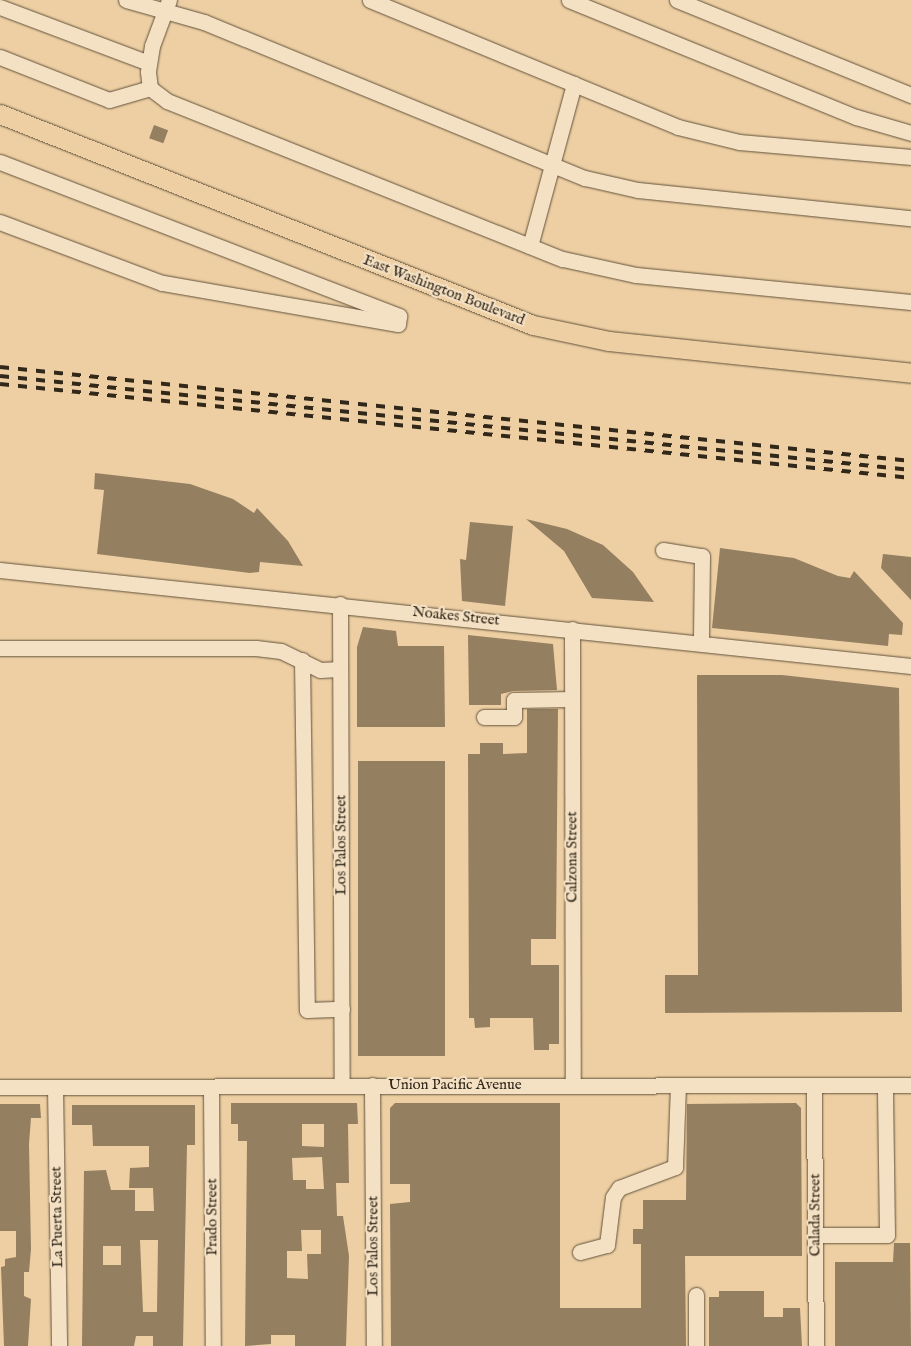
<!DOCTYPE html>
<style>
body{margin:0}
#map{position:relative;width:911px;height:1346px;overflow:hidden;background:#eecfa3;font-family:"IM FELL English",serif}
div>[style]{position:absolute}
.building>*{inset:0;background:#947f61;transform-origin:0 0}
.roads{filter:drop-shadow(0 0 1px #61523c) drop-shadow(0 0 1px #61523c)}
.minor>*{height:15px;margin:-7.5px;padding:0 7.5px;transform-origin:7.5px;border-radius:7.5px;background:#f4e0c3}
.major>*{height:19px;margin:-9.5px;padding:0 9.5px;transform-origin:9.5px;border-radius:9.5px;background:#eecfa3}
.rail>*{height:4px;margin-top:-2px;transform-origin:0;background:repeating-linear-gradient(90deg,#32281a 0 9px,transparent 0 18px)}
span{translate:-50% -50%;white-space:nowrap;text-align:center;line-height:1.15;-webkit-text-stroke:4.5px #f4e0c3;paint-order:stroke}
.street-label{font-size:15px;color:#32281a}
</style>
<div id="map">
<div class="building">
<i style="left:154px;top:125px;width:15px;height:14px;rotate:20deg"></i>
<i style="clip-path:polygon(95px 473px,190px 484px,233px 499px,254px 513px,257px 508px,288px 541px,303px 566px,260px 562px,259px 572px,250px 573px,97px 554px,104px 490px,94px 489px)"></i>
<i style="clip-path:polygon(526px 519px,567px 529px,603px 545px,633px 572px,654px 602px,592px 598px,564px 551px)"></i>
<i style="clip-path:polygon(470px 522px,513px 526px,505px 606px,462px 601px,460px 559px,466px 560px)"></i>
<i style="clip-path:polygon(720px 548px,794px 558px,838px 576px,850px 578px,854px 571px,903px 623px,902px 635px,889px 634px,888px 646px,712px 628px)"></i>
<i style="clip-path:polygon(883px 554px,911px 557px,911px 600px,881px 568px)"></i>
<i style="clip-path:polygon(363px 627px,396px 631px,398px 646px,444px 646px,445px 727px,357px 727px,357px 647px)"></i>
<i style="clip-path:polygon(468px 635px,553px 644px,557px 690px,513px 691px,501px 694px,501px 705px,469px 705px)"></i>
<i style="clip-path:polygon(697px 675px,782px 675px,899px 688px,902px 1012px,665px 1013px,665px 975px,698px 975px)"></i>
<i style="clip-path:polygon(527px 709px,558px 709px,556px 939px,531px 939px,531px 965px,559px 965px,559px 1044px,549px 1044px,549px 1050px,534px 1050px,533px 1018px,490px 1018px,490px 1027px,475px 1028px,474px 1018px,469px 1018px,468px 754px,480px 754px,480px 743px,503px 743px,503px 754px,527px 753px)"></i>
<i style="left:358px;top:761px;width:87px;height:295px"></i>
<i style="clip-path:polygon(evenodd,231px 1103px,357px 1103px,358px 1124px,348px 1124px,349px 1183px,336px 1183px,337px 1216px,343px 1216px,349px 1256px,346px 1346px,295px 1346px,295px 1335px,271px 1335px,271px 1344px,245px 1346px,247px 1141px,238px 1141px,238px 1124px,231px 1124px,231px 1103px,302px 1124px,324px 1124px,324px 1147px,302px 1146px,302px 1124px,231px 1103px,322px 1157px,324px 1189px,306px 1189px,306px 1180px,293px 1180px,292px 1158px,322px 1157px,231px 1103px,301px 1230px,321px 1230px,321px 1254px,307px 1254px,308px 1279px,287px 1278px,287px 1251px,302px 1251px,301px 1230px)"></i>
<i style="clip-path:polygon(395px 1103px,560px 1103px,560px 1308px,641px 1308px,641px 1244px,633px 1244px,633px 1229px,643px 1229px,643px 1200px,686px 1200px,687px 1104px,796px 1103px,801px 1108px,802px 1256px,685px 1256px,686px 1346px,391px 1346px,390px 1204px,410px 1202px,410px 1184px,390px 1184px,390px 1108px)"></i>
<i style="clip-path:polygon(0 1104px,40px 1104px,41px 1118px,31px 1118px,29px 1144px,31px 1249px,29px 1272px,24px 1272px,24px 1296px,31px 1299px,28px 1346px,4px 1346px,1px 1267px,5px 1266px,5px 1259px,16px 1257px,16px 1231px,0 1231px)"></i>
<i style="clip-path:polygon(evenodd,72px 1105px,195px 1105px,195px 1145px,187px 1145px,183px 1346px,153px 1346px,153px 1336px,136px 1336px,134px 1346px,82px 1346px,84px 1171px,106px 1170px,111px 1190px,135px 1190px,135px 1211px,154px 1211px,153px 1188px,129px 1188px,130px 1168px,149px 1167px,149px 1146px,93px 1146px,92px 1125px,72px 1125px,72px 1105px,140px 1240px,158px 1240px,157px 1312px,143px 1312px,140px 1240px,72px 1105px,103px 1246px,121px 1246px,121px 1265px,103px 1265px,103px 1246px)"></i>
<i style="clip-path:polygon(894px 1243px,910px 1243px,911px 1346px,835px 1346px,835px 1262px,893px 1262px)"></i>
<i style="clip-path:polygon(719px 1291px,764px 1291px,764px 1317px,783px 1317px,783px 1308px,800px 1308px,802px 1346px,709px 1346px,709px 1297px,719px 1297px)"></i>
</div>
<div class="roads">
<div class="minor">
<i style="left:126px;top:0;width:81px;rotate:15.8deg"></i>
<i style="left:204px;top:22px;width:412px;rotate:22.3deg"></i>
<i style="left:585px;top:178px;width:54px;rotate:12.8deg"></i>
<i style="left:638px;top:190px;width:274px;rotate:5.9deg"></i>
<i style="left:169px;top:0;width:49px;rotate:110.3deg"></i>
<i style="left:152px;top:46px;width:26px;rotate:99deg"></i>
<i style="left:148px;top:72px;width:16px;rotate:83deg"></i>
<i style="left:150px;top:88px;width:21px;rotate:37deg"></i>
<i style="left:167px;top:101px;width:426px;rotate:21.8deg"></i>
<i style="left:563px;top:259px;width:75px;rotate:12.4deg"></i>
<i style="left:636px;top:275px;width:276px;rotate:5.6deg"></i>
<i style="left:370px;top:0;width:333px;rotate:22.4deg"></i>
<i style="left:678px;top:127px;width:63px;rotate:13.8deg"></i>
<i style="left:739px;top:142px;width:173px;rotate:5deg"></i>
<i style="left:569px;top:0;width:310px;rotate:22.2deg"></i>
<i style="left:856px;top:117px;width:57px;rotate:16.2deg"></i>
<i style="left:677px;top:0;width:253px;rotate:22.1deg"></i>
<i style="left:0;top:7px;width:159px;rotate:20.6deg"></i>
<i style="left:0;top:57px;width:117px;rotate:21.5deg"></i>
<i style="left:109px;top:100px;width:43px;rotate:-16.3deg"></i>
<i style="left:0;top:162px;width:428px;rotate:21.1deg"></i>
<i style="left:399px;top:316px;width:8px;rotate:97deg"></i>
<i style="left:398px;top:324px;width:240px;rotate:-170.1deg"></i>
<i style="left:162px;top:283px;width:173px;rotate:-159.4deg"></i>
<i style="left:530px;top:246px;width:168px;rotate:-74.8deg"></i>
<i style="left:663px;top:550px;width:39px;rotate:9deg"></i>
<i style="left:702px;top:556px;width:86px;rotate:90.7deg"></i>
<i style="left:0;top:570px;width:916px;rotate:6.02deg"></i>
<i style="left:340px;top:604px;width:482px;rotate:89.8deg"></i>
<i style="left:572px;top:629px;width:456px;rotate:89.9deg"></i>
<i style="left:0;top:648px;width:256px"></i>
<i style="left:256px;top:648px;width:25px;rotate:7deg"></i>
<i style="left:281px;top:651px;width:43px;rotate:26deg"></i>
<i style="left:320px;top:670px;width:20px;rotate:-3deg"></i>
<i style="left:302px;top:660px;width:350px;rotate:89.2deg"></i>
<i style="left:307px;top:1010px;width:35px;rotate:-2deg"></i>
<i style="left:484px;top:717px;width:30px"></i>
<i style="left:514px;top:717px;width:17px;rotate:-90deg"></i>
<i style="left:514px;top:700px;width:58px;rotate:-1deg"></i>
<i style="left:372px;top:1085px;width:261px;rotate:89.6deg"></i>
<i style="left:814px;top:1085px;width:261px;rotate:89.6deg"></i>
<i style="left:0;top:1087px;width:911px;rotate:-0.13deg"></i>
<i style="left:55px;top:1087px;width:259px;rotate:89.1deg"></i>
<i style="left:211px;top:1087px;width:259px;rotate:89.6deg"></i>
<i style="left:815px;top:1235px;width:72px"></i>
<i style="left:887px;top:1235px;width:150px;rotate:-90.8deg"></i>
<i style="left:580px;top:1252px;width:28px;rotate:-15deg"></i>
<i style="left:607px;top:1245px;width:48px;rotate:-82.9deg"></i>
<i style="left:613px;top:1197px;width:11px;rotate:-56deg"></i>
<i style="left:619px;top:1188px;width:60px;rotate:-20.6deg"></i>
<i style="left:675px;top:1167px;width:82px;rotate:-87.9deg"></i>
<i style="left:696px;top:1295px;width:51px;rotate:90deg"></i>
</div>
<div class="major">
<i style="left:0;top:114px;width:573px;rotate:21.6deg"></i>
<i style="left:533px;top:325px;width:78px;rotate:11.9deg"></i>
<i style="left:609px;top:341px;width:304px;rotate:6deg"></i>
</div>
</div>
<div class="rail">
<i style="left:0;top:367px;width:916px;rotate:5.89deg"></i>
<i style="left:0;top:376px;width:916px;rotate:5.89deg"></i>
<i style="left:0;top:384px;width:916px;rotate:5.89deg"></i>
</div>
<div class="street-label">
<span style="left:444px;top:290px;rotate:21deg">East Washington Boulevard</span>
<span style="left:456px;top:616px;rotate:6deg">Noakes Street</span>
<span style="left:341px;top:845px;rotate:-90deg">Los Palos Street</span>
<span style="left:572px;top:857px;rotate:-90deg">Calzona Street</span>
<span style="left:455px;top:1085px">Union Pacific Avenue</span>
<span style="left:815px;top:1215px;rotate:-90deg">Calada Street</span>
<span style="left:57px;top:1217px;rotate:-91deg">La Puerta Street</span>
<span style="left:212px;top:1217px;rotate:-90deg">Prado Street</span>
<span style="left:373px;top:1246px;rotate:-90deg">Los Palos Street</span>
</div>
</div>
